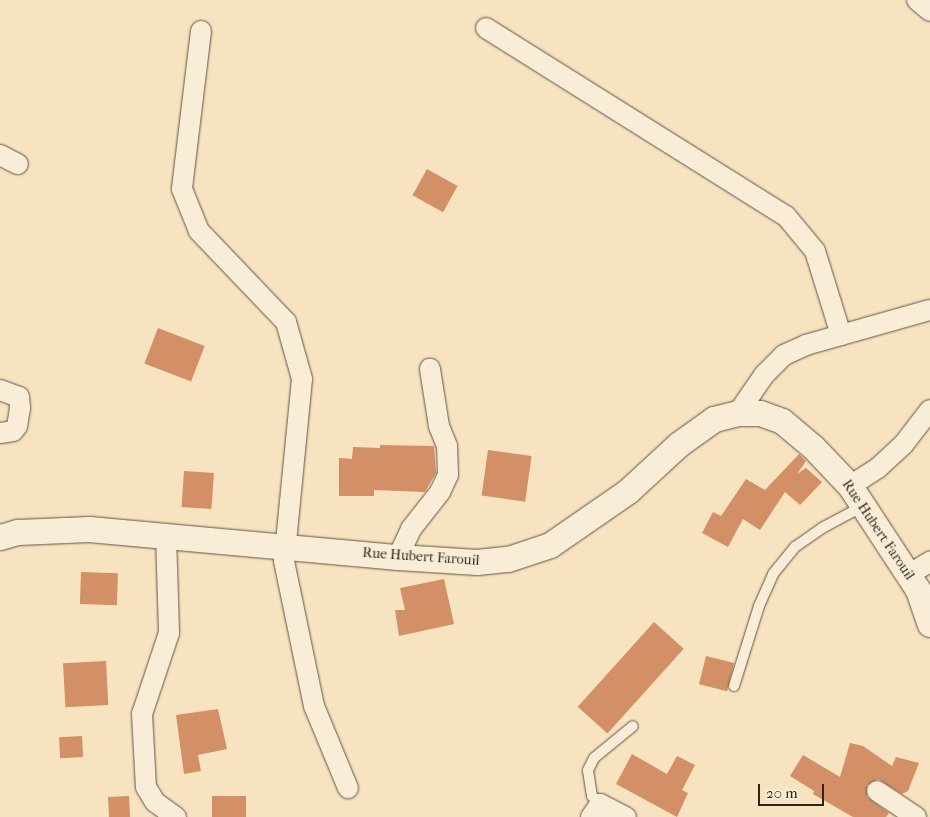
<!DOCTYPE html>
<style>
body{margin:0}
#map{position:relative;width:930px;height:817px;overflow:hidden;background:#f8e3c1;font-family:"IM FELL French Canon",serif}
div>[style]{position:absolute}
.building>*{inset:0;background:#d38f66;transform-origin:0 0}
.roads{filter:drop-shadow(0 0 1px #605444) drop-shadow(0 0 1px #605444)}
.service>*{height:10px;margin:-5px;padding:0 5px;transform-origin:5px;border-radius:5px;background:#faedd7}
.minor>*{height:20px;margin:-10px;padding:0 10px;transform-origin:10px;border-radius:10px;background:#faedd7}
.tertiary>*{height:25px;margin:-12.5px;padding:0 12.5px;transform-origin:12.5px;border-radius:12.5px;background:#faedd7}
span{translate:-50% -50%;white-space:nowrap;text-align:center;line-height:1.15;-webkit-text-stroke:4px #faedd7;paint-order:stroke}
.street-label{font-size:14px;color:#2e251b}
.scale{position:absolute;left:758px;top:784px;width:66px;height:22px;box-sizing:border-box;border:2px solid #2e251b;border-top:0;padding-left:6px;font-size:15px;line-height:18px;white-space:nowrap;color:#2e251b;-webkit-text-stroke:4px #faedd7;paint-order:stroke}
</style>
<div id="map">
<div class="building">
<i style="left:427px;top:169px;width:35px;height:30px;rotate:29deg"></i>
<i style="left:158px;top:328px;width:50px;height:38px;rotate:21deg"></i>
<i style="clip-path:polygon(380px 445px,434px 446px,436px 473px,425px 492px,374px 490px,374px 496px,339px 496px,339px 458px,352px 459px,353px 447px,380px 448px)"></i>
<i style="left:488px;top:450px;width:44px;height:46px;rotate:8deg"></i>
<i style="clip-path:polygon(799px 454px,806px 461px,797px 474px,806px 468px,822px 482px,800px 505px,785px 492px,760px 530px,743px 519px,728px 547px,702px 533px,713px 512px,721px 516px,746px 479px,765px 490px)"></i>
<i style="left:184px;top:471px;width:30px;height:36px;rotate:4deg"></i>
<i style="left:81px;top:572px;width:37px;height:32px;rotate:2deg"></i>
<i style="clip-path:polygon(444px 579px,454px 624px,399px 636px,395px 610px,405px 610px,400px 588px)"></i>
<i style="left:654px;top:622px;width:40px;height:114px;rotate:42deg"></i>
<i style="left:706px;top:656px;width:29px;height:29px;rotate:14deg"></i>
<i style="left:106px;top:661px;width:44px;height:43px;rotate:87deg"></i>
<i style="clip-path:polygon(218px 709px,227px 749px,198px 755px,201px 771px,184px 774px,176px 715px)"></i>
<i style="left:82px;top:736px;width:21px;height:23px;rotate:87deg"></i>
<i style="clip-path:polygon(850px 743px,863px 746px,892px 766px,896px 757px,919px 763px,908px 791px,902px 794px,878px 779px,867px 785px,867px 797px,889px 813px,886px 817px,853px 817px,813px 794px,814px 791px,790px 776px,803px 755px,840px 777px)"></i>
<i style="clip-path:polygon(632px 754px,667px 774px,677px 756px,695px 765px,682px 790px,688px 793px,677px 817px,616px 784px)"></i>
<i style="left:129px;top:796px;width:21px;height:21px;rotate:87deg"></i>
<i style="left:212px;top:796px;width:34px;height:21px"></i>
</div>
<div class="roads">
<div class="service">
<i style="left:734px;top:686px;width:84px;rotate:-72.6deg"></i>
<i style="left:759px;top:606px;width:35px;rotate:-66deg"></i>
<i style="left:773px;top:574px;width:35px;rotate:-51deg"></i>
<i style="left:795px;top:547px;width:33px;rotate:-35deg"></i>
<i style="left:822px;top:528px;width:47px;rotate:-28.2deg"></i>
<i style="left:600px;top:804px;width:11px;rotate:-135deg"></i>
<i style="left:592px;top:796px;width:26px;rotate:-99deg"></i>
<i style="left:588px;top:770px;width:13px;rotate:-63deg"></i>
<i style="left:594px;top:758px;width:50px;rotate:-39.4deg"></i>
</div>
<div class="minor">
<i style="left:917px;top:0;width:17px;rotate:40deg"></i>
<i style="left:486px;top:28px;width:354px;rotate:32.1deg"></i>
<i style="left:786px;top:216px;width:45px;rotate:50.4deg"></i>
<i style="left:815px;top:251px;width:88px;rotate:72.8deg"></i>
<i style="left:201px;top:31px;width:159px;rotate:96.9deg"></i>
<i style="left:182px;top:189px;width:45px;rotate:68deg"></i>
<i style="left:199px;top:231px;width:126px;rotate:46.3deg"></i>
<i style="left:286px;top:322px;width:59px;rotate:74.3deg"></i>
<i style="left:302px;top:379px;width:183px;rotate:95.6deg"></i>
<i style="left:284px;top:561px;width:148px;rotate:78.3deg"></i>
<i style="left:314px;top:706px;width:89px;rotate:67.5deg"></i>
<i style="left:0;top:155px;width:20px;rotate:27deg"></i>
<i style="left:0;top:390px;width:20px;rotate:20deg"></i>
<i style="left:19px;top:397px;width:11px;rotate:85deg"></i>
<i style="left:20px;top:408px;width:18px;rotate:99deg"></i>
<i style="left:17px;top:426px;width:6px;rotate:129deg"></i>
<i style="left:13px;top:431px;width:13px;rotate:171deg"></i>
<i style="left:738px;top:413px;width:46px;rotate:-55.6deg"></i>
<i style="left:764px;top:375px;width:28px;rotate:-45deg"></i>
<i style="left:784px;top:355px;width:24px;rotate:-24deg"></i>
<i style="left:806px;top:345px;width:129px;rotate:-15.8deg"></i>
<i style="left:850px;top:486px;width:33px;rotate:-33deg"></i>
<i style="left:878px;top:468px;width:34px;rotate:-43deg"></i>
<i style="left:903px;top:445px;width:44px;rotate:-52.4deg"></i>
<i style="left:166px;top:536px;width:97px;rotate:88.2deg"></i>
<i style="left:169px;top:633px;width:85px;rotate:108.4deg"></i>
<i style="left:142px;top:714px;width:73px;rotate:86.9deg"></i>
<i style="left:146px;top:787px;width:17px;rotate:59deg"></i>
<i style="left:155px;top:802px;width:26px;rotate:36deg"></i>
<i style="left:398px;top:557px;width:31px;rotate:-65deg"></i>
<i style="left:411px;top:529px;width:47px;rotate:-51.9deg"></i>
<i style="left:440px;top:492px;width:19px;rotate:-65deg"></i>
<i style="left:448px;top:475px;width:29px;rotate:-92deg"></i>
<i style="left:447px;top:446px;width:22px;rotate:-112deg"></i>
<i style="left:439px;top:426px;width:58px;rotate:-99deg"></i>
<i style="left:908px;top:575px;width:26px;rotate:-31deg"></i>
<i style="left:877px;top:791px;width:47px;rotate:33.7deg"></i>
<i style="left:591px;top:817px;width:16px;rotate:-55deg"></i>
<i style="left:600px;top:804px;width:29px;rotate:27deg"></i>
</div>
<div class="tertiary">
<i style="left:0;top:537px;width:19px;rotate:-16deg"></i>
<i style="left:18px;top:532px;width:71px;rotate:-2.4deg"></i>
<i style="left:89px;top:529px;width:310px;rotate:5.2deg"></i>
<i style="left:398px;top:557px;width:79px;rotate:3.6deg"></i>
<i style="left:477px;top:562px;width:31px;rotate:-6deg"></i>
<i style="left:508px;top:559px;width:44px;rotate:-18.4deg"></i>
<i style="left:550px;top:545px;width:95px;rotate:-34.7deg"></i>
<i style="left:628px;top:491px;width:69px;rotate:-42.7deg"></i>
<i style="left:679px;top:444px;width:43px;rotate:-35.5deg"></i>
<i style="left:714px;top:419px;width:25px;rotate:-14deg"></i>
<i style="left:738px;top:413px;width:22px"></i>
<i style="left:760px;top:413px;width:23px;rotate:20deg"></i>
<i style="left:782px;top:421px;width:40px;rotate:40deg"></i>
<i style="left:813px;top:447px;width:54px;rotate:46.5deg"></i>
<i style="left:850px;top:486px;width:124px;rotate:56.8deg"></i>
<i style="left:918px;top:590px;width:36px;rotate:71deg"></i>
</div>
</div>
<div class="street-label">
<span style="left:878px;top:530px;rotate:56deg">Rue Hubert Farouil</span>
<span style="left:421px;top:557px;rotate:4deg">Rue Hubert Farouil</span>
</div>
<div class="scale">20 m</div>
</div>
